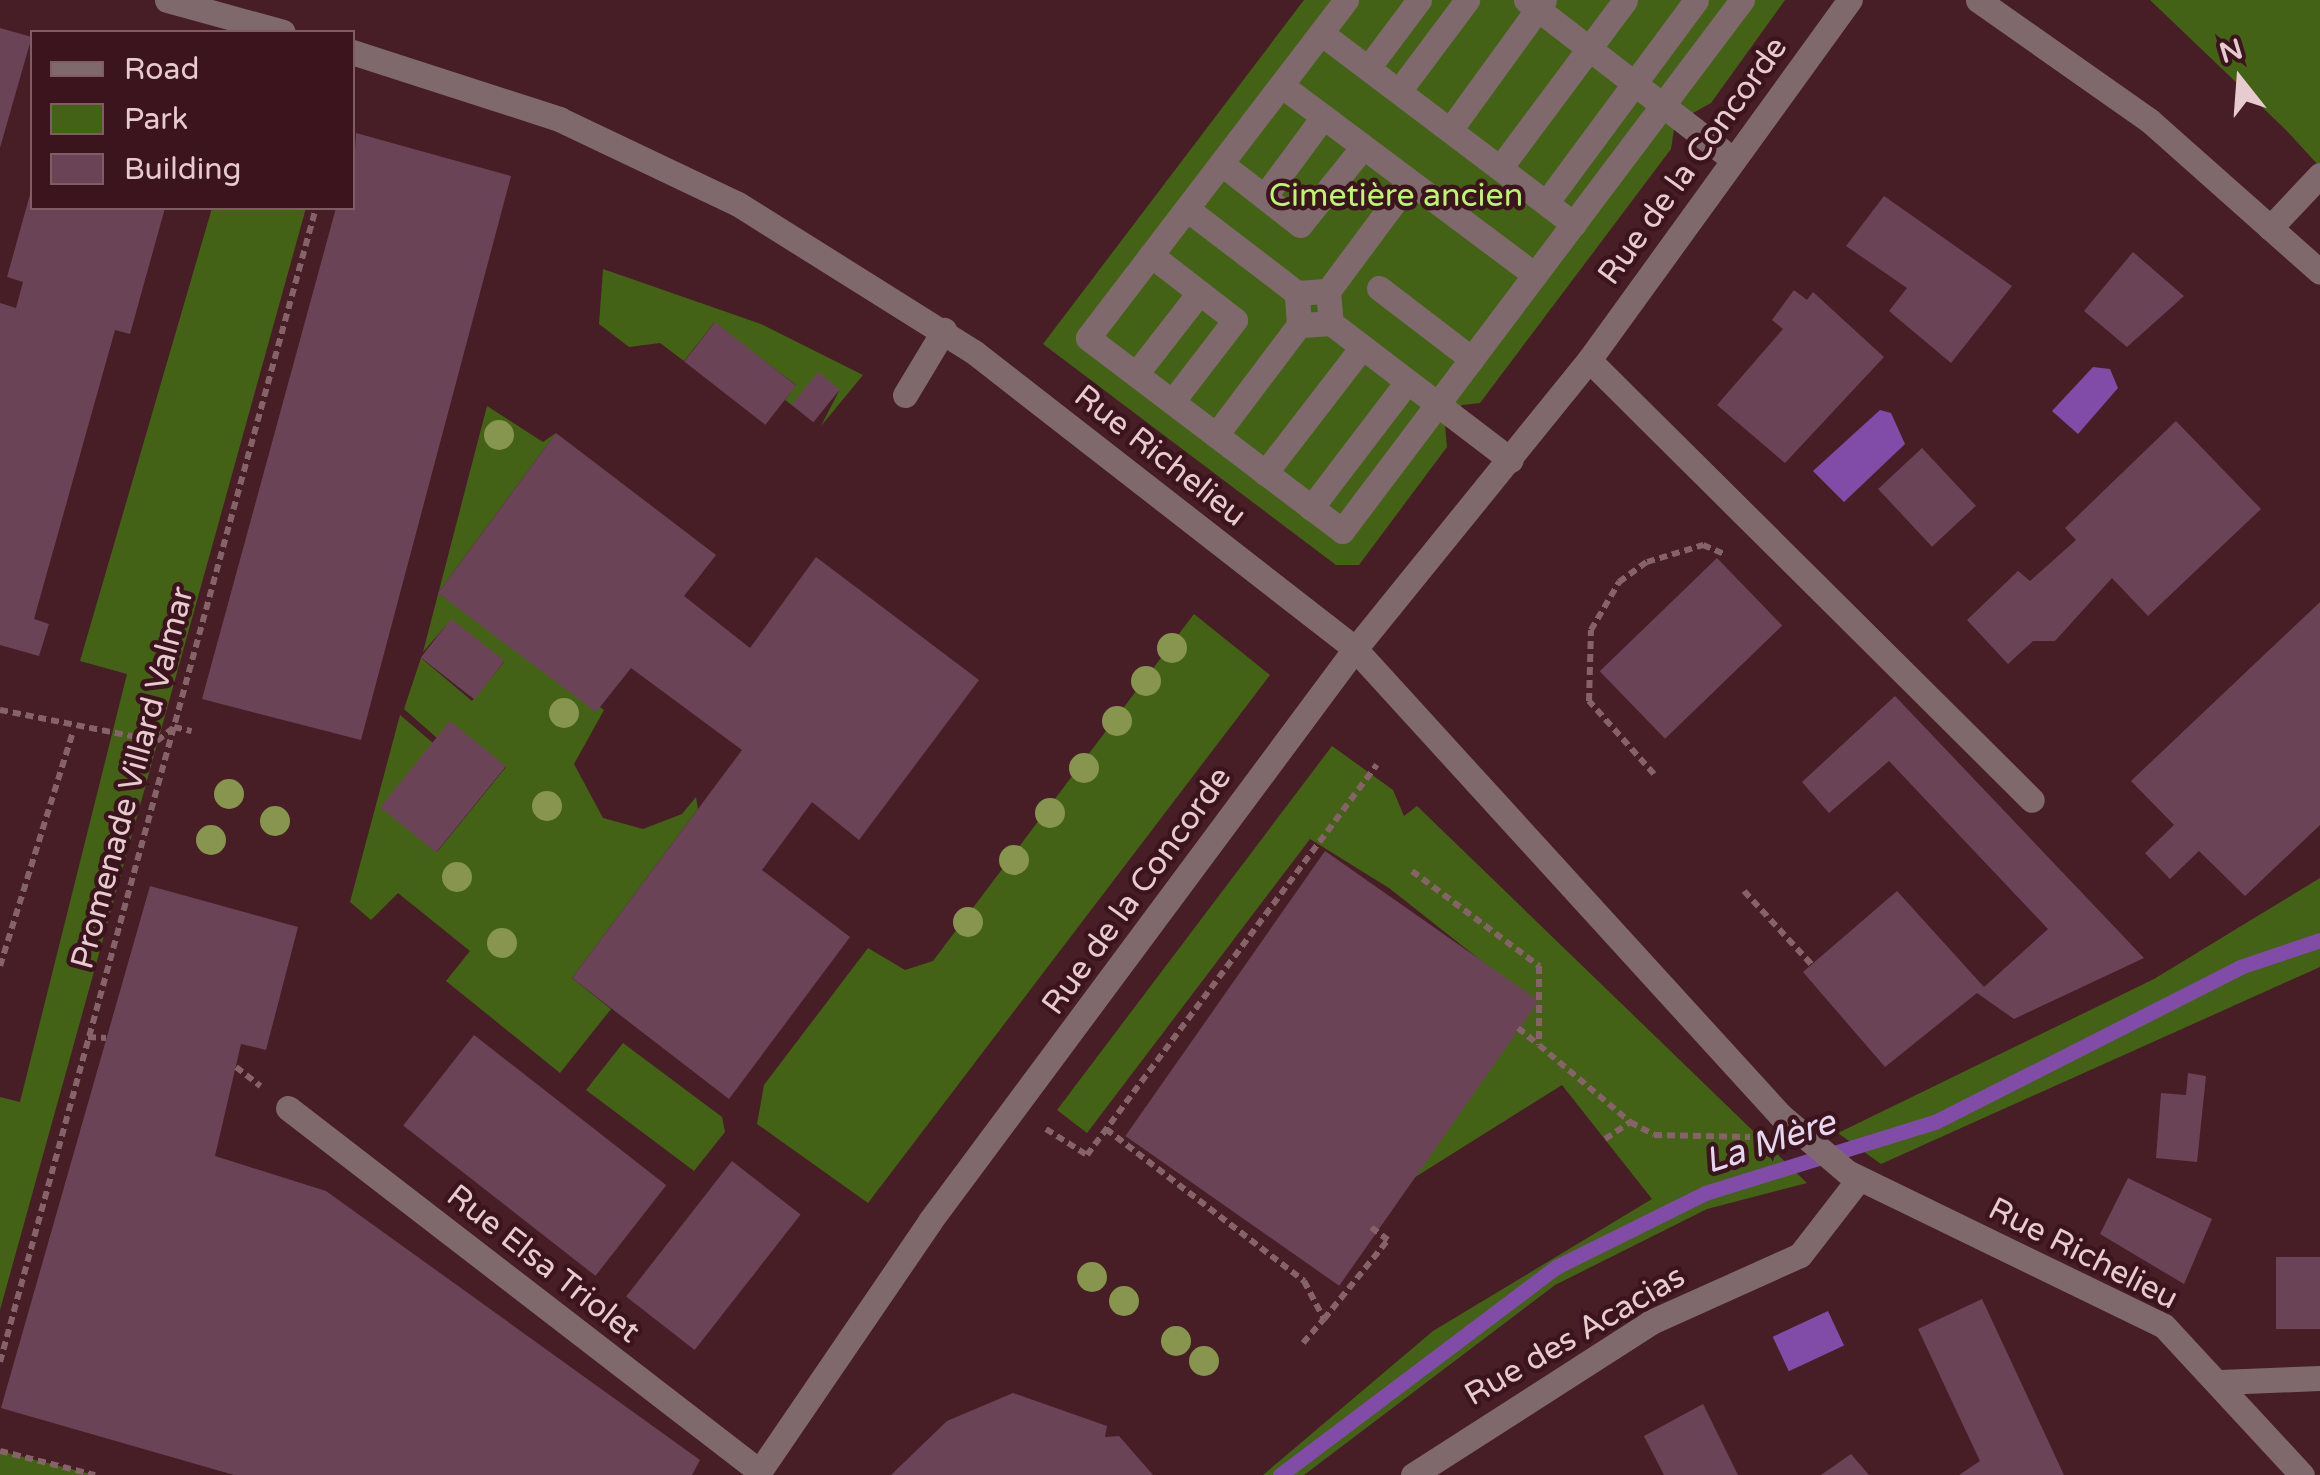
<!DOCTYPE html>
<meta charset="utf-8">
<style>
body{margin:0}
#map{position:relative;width:2320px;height:1475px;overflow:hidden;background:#471e26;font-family:"Varela Round",sans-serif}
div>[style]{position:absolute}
.green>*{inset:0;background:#446216}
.water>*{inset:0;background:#814ca7;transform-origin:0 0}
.stream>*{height:15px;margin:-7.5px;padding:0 7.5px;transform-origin:7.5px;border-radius:7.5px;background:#814ca7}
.building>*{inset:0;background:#6b4357;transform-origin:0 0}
.path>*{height:6px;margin-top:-3px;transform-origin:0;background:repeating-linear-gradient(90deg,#866269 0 8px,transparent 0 13px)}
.minor>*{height:25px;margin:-12.5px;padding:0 12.5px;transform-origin:12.5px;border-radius:12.5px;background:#7f696c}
.trees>*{width:30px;height:30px;margin:-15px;border-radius:50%;background:#87954e}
span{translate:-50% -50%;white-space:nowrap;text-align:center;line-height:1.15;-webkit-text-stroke:9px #3c141d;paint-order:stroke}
.street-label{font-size:32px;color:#e7cbcf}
.park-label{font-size:32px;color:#bcf66e}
.water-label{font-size:35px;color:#e4d7ef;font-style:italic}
.legend{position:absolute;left:30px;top:30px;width:325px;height:180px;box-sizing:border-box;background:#3c141d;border:2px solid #805d64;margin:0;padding:12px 18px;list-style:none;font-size:30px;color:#e7cbcf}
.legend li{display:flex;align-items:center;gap:20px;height:50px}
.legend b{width:50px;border:2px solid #805d64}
.north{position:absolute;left:2190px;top:30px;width:100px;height:100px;-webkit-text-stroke:8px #3c141d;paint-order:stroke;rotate:343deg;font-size:28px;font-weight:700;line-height:40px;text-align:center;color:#e7cbcf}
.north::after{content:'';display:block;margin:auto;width:35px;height:45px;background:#e7cbcf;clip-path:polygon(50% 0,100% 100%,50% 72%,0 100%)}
</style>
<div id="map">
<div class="green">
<i style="clip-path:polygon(1304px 0,1785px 0,1711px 103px,1675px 123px,1671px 149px,1480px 403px,1462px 405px,1445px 425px,1447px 447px,1359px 565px,1336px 565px,1043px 344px)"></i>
<i style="clip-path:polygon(2150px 0,2320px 0,2320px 167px,2286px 130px)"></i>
<i style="clip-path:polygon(212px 208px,306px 208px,0 1310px,0 1097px,20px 1102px,127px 674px,80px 661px)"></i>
<i style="clip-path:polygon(603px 269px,761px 324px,863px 375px,821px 426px,839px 391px,793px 406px,785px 400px,796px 385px,714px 323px,684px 361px,660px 343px,629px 347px,599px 324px)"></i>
<i style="clip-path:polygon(487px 406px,543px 442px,556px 433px,438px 593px,604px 710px,574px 764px,603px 818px,643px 829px,682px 814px,696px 797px,698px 809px,572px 978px,611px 1009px,560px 1073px,446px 981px,470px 951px,398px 893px,371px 920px,350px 902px,400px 715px,433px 743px,382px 808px,437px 852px,506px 767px,450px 722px,437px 738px,404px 709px,421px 658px,472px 701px,504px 662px,451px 620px,423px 652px)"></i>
<i style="clip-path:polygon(1194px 614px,1270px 675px,868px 1203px,757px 1124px,764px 1085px,868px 948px,905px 970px,933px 961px)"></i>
<i style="clip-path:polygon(1332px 746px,1393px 790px,1404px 816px,1417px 806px,1807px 1183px,1707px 1209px,1555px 1285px,1304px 1475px,1263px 1475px,1433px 1331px,1652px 1199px,1562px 1085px,1401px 1186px,1536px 1004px,1389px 888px,1310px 839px,1087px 1133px,1057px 1110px)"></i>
<i style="clip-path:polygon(2320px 878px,2320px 967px,1881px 1164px,1838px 1133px,2154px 979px)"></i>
<i style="clip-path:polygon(623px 1043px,722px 1117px,725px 1132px,694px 1171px,586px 1090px)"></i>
<i style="clip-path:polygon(0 1451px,95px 1475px,0 1475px)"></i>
</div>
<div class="water">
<i style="clip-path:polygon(2093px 367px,2110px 369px,2118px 388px,2078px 434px,2052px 411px)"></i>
<i style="clip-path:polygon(1880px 410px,1891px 413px,1905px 444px,1844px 502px,1813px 471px)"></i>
<i style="left:1828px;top:1311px;width:38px;height:61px;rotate:65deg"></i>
</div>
<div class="stream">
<i style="left:1280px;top:1475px;width:346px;rotate:-37deg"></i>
<i style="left:1556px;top:1267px;width:166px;rotate:-26.4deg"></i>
<i style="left:1705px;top:1193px;width:241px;rotate:-17.2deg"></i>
<i style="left:1935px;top:1122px;width:342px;rotate:-26.9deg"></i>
<i style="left:2240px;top:967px;width:84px;rotate:-18.6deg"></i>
</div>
<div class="building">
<i style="left:0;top:28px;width:33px;height:136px;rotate:16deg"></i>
<i style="clip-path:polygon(356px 133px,511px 176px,361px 740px,202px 699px,336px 208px,352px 208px)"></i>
<i style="clip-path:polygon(31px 191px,32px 208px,165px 208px,130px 334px,115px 330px,34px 619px,49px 624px,39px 656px,0 645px,0 303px,16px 308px,23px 282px,7px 277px)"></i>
<i style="clip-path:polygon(1884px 196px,2012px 286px,1951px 363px,1889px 311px,1907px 288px,1846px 246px)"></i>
<i style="clip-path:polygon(2133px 252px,2184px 296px,2127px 347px,2084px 311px)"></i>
<i style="clip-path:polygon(1794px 290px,1807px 300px,1813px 292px,1884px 357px,1785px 463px,1717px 405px,1783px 329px,1772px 320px)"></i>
<i style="left:715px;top:322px;width:103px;height:50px;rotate:38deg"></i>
<i style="left:818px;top:372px;width:28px;height:42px;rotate:39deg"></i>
<i style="clip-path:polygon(2176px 421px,2261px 509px,2148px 616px,2112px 578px,2055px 641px,2033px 641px,2008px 664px,1967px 620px,2018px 571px,2030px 581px,2076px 540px,2065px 528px)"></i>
<i style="clip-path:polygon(556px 433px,716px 555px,684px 596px,750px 648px,816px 557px,979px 680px,859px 840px,812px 802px,762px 870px,850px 937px,729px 1099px,572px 978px,742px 750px,631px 668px,596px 712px,438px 593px)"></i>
<i style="left:1922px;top:448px;width:79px;height:60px;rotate:47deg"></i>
<i style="left:1717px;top:558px;width:94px;height:163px;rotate:46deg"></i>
<i style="clip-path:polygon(2320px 602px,2320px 825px,2245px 896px,2199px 851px,2170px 879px,2145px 853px,2174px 825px,2131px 781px)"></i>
<i style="left:451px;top:619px;width:68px;height:49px;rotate:38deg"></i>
<i style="clip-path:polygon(1895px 696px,2144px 958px,2014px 1019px,1977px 993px,1885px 1067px,1803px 972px,1897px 891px,1984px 987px,2048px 929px,1889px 761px,1829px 813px,1802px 782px)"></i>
<i style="left:450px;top:721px;width:72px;height:111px;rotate:39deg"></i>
<i style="left:1325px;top:851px;width:261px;height:348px;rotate:35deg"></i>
<i style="clip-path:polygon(150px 886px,298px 927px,266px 1050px,241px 1044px,215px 1156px,326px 1191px,700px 1460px,692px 1475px,234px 1475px,1px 1408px)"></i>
<i style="left:474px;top:1035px;width:244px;height:115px;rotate:38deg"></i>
<i style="clip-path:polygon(2188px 1073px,2206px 1076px,2197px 1162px,2156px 1158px,2161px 1093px,2186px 1095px)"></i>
<i style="left:732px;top:1161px;width:87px;height:172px;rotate:38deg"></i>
<i style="clip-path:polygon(2128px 1178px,2212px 1219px,2184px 1284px,2100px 1234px)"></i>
<i style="left:2320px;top:1257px;width:72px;height:44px;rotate:90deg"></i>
<i style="clip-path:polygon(1982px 1299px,2064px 1475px,1959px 1475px,1980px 1461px,1918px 1329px)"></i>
<i style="clip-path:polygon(1013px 1393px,1107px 1426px,1105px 1437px,1119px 1436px,1153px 1475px,891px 1475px,947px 1421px)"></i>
<i style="clip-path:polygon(1703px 1404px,1738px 1475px,1664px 1475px,1644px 1436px)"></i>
<i style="clip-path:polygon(1851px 1454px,1869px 1475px,1821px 1475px)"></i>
</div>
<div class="path">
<i style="left:0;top:710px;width:160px;rotate:11.2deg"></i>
<i style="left:157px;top:741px;width:22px;rotate:-39deg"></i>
<i style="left:174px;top:727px;width:18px;rotate:13deg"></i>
<i style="left:1654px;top:774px;width:98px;rotate:-131.7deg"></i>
<i style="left:1589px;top:701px;width:71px;rotate:-88.4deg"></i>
<i style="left:1591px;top:630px;width:56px;rotate:-59.7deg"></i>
<i style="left:1619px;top:582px;width:34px;rotate:-36deg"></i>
<i style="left:1647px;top:562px;width:59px;rotate:-16.9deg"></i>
<i style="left:1703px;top:545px;width:25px;rotate:23deg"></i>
<i style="left:1412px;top:871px;width:159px;rotate:36.8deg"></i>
<i style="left:1539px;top:966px;width:79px;rotate:90deg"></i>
<i style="left:1539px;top:1045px;width:119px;rotate:40.2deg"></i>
<i style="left:1744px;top:891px;width:100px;rotate:47.4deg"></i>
<i style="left:0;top:966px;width:246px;rotate:-72.7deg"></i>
<i style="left:1518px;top:1028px;width:26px;rotate:39deg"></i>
<i style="left:88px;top:1037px;width:18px;rotate:3deg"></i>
<i style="left:236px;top:1067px;width:31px;rotate:38deg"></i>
<i style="left:1046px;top:1129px;width:49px;rotate:32.4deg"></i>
<i style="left:1087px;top:1155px;width:486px;rotate:-53.4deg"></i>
<i style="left:1106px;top:1129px;width:250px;rotate:37.5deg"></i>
<i style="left:1304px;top:1281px;width:43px;rotate:62.2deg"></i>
<i style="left:1324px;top:1319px;width:102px;rotate:-51deg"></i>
<i style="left:1388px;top:1240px;width:21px;rotate:-143deg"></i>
<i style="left:1605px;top:1139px;width:30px;rotate:-34deg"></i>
<i style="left:1630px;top:1122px;width:27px;rotate:28deg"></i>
<i style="left:1654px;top:1135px;width:96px;rotate:1.2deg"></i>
<i style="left:1303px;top:1343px;width:32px;rotate:-49deg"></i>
<i style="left:0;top:1362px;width:1196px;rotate:-74.69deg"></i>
<i style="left:0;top:1451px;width:98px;rotate:14.2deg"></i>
</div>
<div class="minor">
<i style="left:167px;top:0;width:120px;rotate:15.4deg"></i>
<i style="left:1346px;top:0;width:425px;rotate:127.4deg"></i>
<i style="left:1088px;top:338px;width:319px;rotate:37.2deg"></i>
<i style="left:1342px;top:531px;width:665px;rotate:-53.01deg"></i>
<i style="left:1526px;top:0;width:262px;rotate:37.6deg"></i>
<i style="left:1978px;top:0;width:210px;rotate:35.1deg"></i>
<i style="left:2150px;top:121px;width:227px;rotate:41.6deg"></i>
<i style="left:1321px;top:33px;width:317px;rotate:37.1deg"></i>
<i style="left:352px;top:52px;width:218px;rotate:17.9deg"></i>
<i style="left:559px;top:119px;width:198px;rotate:25.4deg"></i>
<i style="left:738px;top:204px;width:279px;rotate:32.1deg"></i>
<i style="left:974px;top:352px;width:483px;rotate:37.9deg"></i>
<i style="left:1355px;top:649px;width:631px;rotate:47.63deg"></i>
<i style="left:1780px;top:1115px;width:88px;rotate:40.4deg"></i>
<i style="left:1847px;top:1172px;width:352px;rotate:25.9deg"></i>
<i style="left:2164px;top:1326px;width:203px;rotate:47.2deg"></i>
<i style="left:1368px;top:68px;width:85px;rotate:-53.1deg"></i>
<i style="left:1281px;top:85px;width:317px;rotate:36.8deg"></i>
<i style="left:1399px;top:91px;width:114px;rotate:-53.2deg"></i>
<i style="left:1450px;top:130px;width:160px;rotate:-54.1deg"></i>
<i style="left:1222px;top:164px;width:99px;rotate:38deg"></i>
<i style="left:1300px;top:225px;width:100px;rotate:-51.1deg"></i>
<i style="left:1500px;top:168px;width:209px;rotate:-53.3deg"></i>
<i style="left:1264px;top:197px;width:99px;rotate:-53.6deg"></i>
<i style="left:1546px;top:203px;width:252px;rotate:-53.5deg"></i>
<i style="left:1187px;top:209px;width:138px;rotate:37.4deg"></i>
<i style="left:1297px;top:293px;width:31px;rotate:-4deg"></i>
<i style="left:1328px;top:291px;width:32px;rotate:85deg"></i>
<i style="left:1331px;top:323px;width:32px;rotate:176deg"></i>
<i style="left:1299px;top:325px;width:32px;rotate:-94deg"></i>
<i style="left:2270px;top:228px;width:73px;rotate:-46.7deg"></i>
<i style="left:1151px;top:255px;width:106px;rotate:37.7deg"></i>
<i style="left:1235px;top:320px;width:103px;rotate:127.5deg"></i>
<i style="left:1379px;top:288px;width:117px;rotate:37.4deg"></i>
<i style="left:1328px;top:291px;width:136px;rotate:-53.4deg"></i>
<i style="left:1331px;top:323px;width:226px;rotate:37.3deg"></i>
<i style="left:1589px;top:360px;width:624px;rotate:44.81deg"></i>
<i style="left:1136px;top:374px;width:103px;rotate:-52.1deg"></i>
<i style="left:905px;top:395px;width:76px;rotate:-59deg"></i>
<i style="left:1216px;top:435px;width:138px;rotate:-53deg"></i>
<i style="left:1265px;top:473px;width:159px;rotate:-52.4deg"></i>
<i style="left:1311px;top:508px;width:158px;rotate:-52.7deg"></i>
<i style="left:288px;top:1108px;width:595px;rotate:37.62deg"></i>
<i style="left:2220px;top:1382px;width:100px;rotate:-2.3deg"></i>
<i style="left:757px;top:1475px;width:307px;rotate:-55.7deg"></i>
<i style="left:930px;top:1221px;width:713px;rotate:-53.39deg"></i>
<i style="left:1355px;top:649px;width:372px;rotate:-51deg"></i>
<i style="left:1589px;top:360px;width:445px;rotate:-54.1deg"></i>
<i style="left:1413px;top:1475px;width:283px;rotate:-32.7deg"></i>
<i style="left:1651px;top:1322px;width:163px;rotate:-24.2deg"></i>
<i style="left:1800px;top:1255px;width:95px;rotate:-52.3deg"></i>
</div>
<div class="trees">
<i style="left:499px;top:435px"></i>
<i style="left:1172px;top:648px"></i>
<i style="left:1146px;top:681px"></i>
<i style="left:564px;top:713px"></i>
<i style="left:1117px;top:721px"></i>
<i style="left:1084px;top:768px"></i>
<i style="left:229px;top:794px"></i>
<i style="left:547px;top:806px"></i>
<i style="left:1050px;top:813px"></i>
<i style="left:275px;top:821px"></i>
<i style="left:211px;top:840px"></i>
<i style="left:1014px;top:860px"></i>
<i style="left:457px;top:877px"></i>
<i style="left:968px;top:922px"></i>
<i style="left:502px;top:943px"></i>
<i style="left:1092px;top:1277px"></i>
<i style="left:1124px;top:1301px"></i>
<i style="left:1176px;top:1341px"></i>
<i style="left:1204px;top:1361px"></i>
</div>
<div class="street-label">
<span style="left:1693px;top:161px;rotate:-54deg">Rue de la Concorde</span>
<span style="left:1160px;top:456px;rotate:38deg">Rue Richelieu</span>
<span style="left:133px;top:778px;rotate:-75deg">Promenade Villard Valmar</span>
<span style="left:1137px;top:891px;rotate:-54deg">Rue de la Concorde</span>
<span style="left:2083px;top:1254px;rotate:27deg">Rue Richelieu</span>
<span style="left:543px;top:1264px;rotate:38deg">Rue Elsa Triolet</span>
<span style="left:1575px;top:1336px;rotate:-30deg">Rue des Acacias</span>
</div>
<div class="park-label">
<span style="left:1396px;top:196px">Cimetière ancien</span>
</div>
<div class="water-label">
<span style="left:1770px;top:1142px;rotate:-18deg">La Mère</span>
</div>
<ul class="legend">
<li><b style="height:12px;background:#7f696c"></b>Road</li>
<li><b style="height:28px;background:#446216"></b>Park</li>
<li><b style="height:28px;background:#6b4357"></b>Building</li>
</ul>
<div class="north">N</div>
</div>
